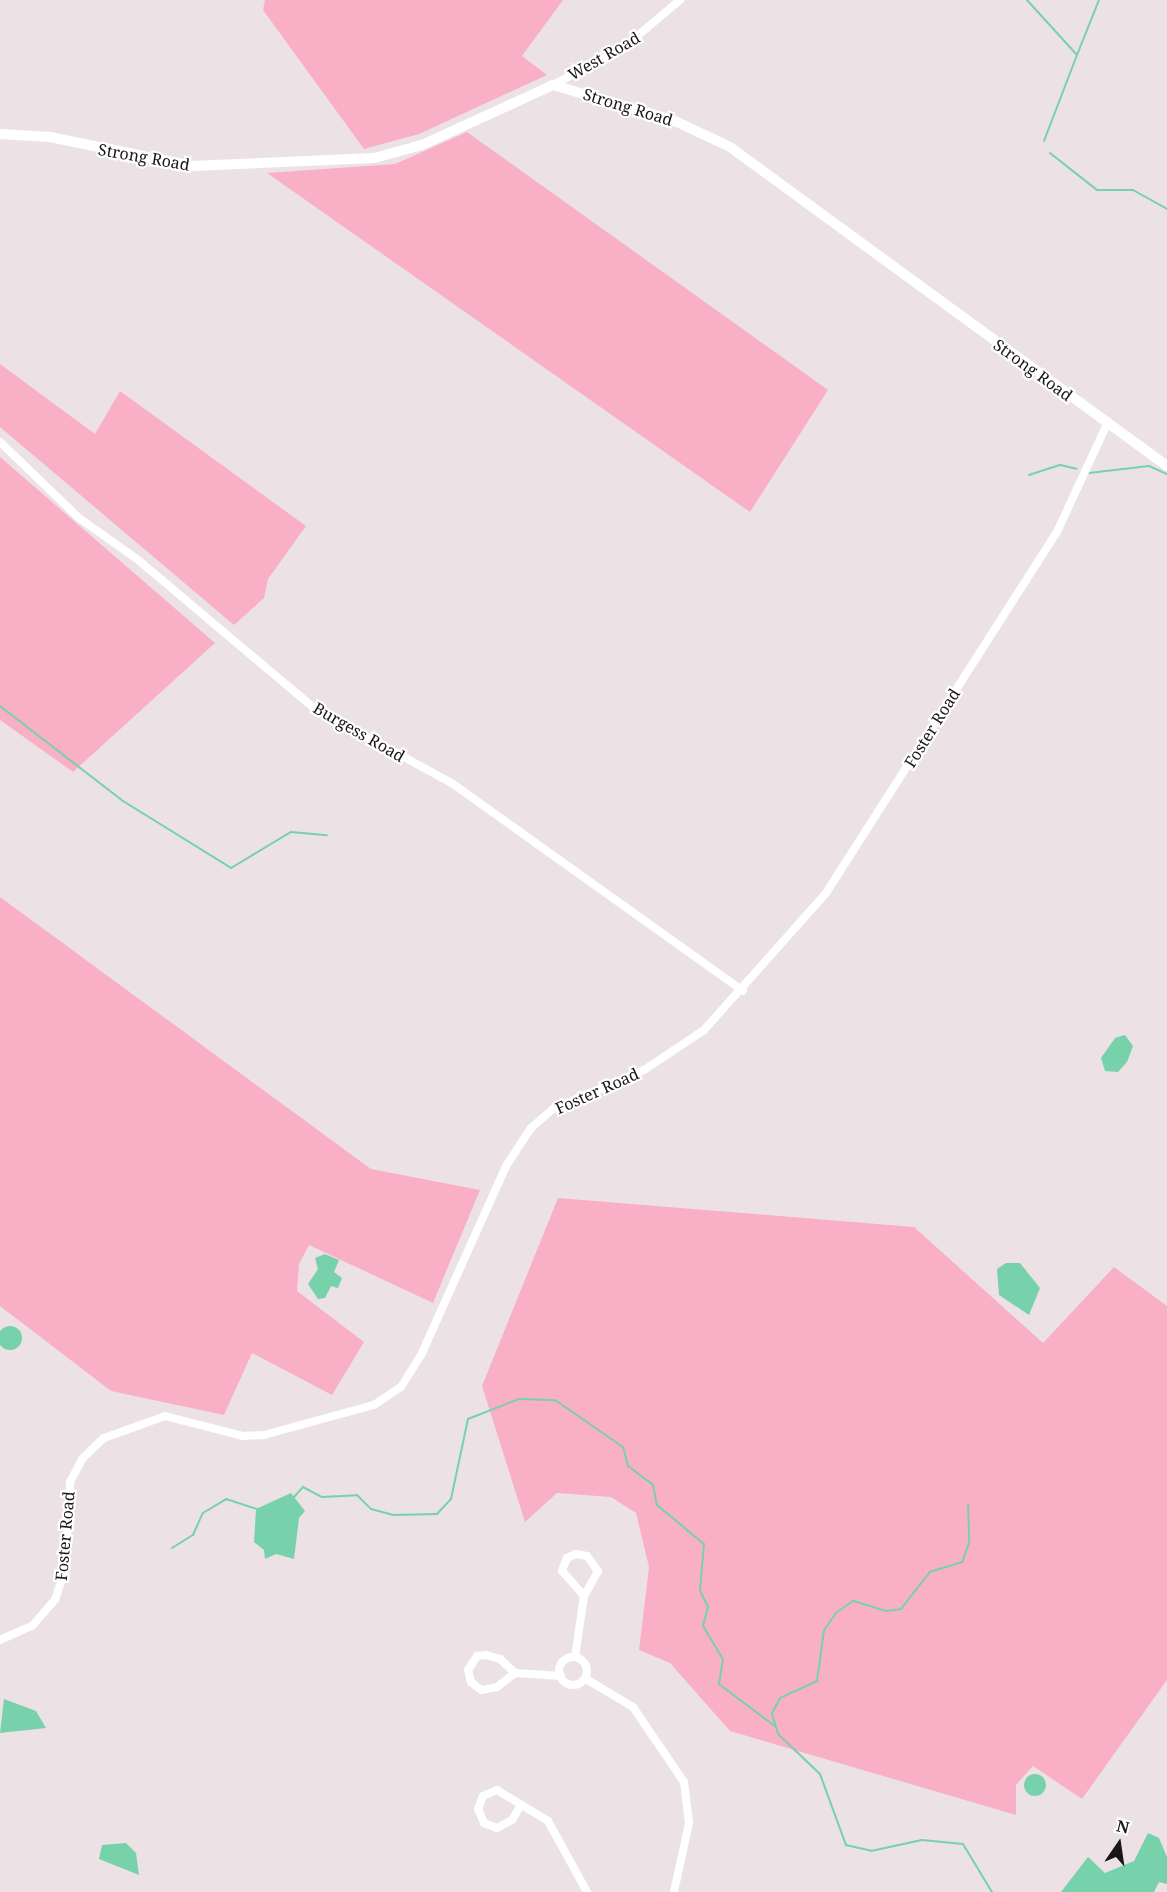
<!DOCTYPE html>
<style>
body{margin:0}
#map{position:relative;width:1167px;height:1892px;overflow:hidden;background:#ece2e5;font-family:"Noto Serif",serif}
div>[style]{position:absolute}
.green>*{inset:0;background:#f9b0c7}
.water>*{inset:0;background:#77d1aa}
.round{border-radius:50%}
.stream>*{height:2px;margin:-1px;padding:0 1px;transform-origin:1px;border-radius:1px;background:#77d1aa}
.minor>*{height:8px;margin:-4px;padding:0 4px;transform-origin:4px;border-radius:4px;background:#fff}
.minor>.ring{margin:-4px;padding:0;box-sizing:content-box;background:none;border:8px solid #fff;border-radius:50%}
.tertiary>*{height:10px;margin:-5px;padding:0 5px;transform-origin:5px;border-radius:5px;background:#fff}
span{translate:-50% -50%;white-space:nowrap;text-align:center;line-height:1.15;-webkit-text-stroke:4.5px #fff;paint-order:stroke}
.street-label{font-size:16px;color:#191617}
.north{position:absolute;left:1089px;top:1814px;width:60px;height:60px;-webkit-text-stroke:4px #fff;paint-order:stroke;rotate:13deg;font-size:16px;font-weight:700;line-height:24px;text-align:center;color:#191617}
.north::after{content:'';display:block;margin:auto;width:21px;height:27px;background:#191617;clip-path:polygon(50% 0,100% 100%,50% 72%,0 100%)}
</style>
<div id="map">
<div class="green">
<i style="clip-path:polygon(265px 0,563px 0,522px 56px,547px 75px,419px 134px,364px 149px,263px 10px)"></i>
<i style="clip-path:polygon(467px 132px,828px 390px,750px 512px,267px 173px,395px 164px)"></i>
<i style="clip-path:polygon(0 364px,95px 434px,120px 391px,306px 526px,268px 579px,264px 598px,234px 625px,0 427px)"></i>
<i style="clip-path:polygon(0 457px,215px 643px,73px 772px,0 720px)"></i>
<i style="clip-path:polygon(0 897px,371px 1169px,480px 1190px,433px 1303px,309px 1245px,299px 1264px,297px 1291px,364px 1342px,332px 1395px,252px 1353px,224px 1415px,111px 1391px,0 1306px)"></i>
<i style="clip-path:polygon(558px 1198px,914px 1227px,1043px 1343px,1114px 1267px,1167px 1306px,1167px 1680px,1082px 1799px,1033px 1766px,1016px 1785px,1016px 1815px,730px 1731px,670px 1663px,639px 1650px,649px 1567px,636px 1513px,611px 1497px,557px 1493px,525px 1522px,482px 1386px)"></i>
</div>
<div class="water">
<i style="clip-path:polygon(1125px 1035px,1133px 1046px,1127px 1062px,1118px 1072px,1105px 1071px,1101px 1058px,1115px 1038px)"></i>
<i style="clip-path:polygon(325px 1254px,339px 1260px,334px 1272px,342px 1278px,338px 1288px,331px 1286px,325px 1298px,318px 1299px,308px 1284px,318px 1269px,315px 1258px)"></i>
<i style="clip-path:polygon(1006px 1263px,1020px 1263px,1040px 1288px,1029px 1315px,999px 1295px,997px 1269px)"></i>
<i class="round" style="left:-2px;top:1326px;width:24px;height:24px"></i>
<i style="clip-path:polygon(291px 1493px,305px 1511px,299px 1518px,294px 1559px,276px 1554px,265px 1559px,264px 1550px,254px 1542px,256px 1509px)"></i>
<i style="clip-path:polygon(4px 1699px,36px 1711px,46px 1728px,0 1733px)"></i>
<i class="round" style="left:1024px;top:1774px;width:22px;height:22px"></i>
<i style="clip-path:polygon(1148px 1833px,1159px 1838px,1167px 1857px,1167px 1884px,1159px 1882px,1154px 1892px,1061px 1892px,1088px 1857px,1105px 1873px,1134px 1861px)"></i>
<i style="clip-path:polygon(126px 1843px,136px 1853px,139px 1875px,99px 1859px,102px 1845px)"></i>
</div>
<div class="stream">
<i style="left:1027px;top:0;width:74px;rotate:47.7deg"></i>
<i style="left:1077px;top:55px;width:92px;rotate:111deg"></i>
<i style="left:1077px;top:55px;width:59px;rotate:-68.2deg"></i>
<i style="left:1050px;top:153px;width:60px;rotate:38.2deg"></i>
<i style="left:1097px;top:190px;width:36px"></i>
<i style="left:1133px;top:190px;width:39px;rotate:29deg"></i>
<i style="left:1089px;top:473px;width:60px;rotate:-6.7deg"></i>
<i style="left:1149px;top:466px;width:20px;rotate:24deg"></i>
<i style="left:1029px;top:475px;width:33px;rotate:-18deg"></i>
<i style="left:1060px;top:465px;width:17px;rotate:13deg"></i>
<i style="left:0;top:706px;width:155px;rotate:37.7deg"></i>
<i style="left:123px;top:801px;width:127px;rotate:31.8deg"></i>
<i style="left:231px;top:868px;width:70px;rotate:-31deg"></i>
<i style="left:291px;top:832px;width:36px;rotate:5deg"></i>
<i style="left:294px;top:1497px;width:13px;rotate:-48deg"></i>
<i style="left:303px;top:1487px;width:21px;rotate:28deg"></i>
<i style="left:322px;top:1497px;width:35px;rotate:-3deg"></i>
<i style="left:357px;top:1495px;width:20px;rotate:45deg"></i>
<i style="left:371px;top:1509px;width:23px;rotate:15deg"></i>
<i style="left:393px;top:1515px;width:44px;rotate:-1.3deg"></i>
<i style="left:437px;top:1514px;width:21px;rotate:-47deg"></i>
<i style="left:451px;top:1499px;width:82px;rotate:-78deg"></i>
<i style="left:468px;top:1419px;width:55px;rotate:-21.4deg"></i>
<i style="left:519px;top:1399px;width:36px;rotate:2deg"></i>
<i style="left:555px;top:1400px;width:83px;rotate:34.7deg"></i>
<i style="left:623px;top:1447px;width:20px;rotate:75deg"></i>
<i style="left:628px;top:1466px;width:31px;rotate:37deg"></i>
<i style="left:653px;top:1485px;width:20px;rotate:79deg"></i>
<i style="left:657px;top:1505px;width:61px;rotate:39.7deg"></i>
<i style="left:704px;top:1544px;width:47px;rotate:94.9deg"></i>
<i style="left:700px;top:1591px;width:18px;rotate:63deg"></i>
<i style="left:708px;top:1607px;width:20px;rotate:105deg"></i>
<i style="left:703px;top:1626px;width:39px;rotate:59deg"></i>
<i style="left:723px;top:1659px;width:25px;rotate:99deg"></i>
<i style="left:719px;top:1684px;width:71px;rotate:37deg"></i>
<i style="left:968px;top:1505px;width:38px;rotate:88deg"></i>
<i style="left:969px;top:1543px;width:20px;rotate:110deg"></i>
<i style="left:962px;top:1562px;width:34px;rotate:163deg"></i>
<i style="left:930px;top:1572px;width:47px;rotate:128.1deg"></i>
<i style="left:901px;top:1609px;width:15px;rotate:172deg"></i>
<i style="left:886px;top:1611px;width:34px;rotate:-163deg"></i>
<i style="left:853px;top:1601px;width:21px;rotate:145deg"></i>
<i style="left:836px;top:1613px;width:21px;rotate:125deg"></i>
<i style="left:824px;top:1630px;width:51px;rotate:97.8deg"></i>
<i style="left:817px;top:1681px;width:41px;rotate:155.3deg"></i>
<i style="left:780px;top:1698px;width:18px;rotate:117deg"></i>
<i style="left:772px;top:1714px;width:21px;rotate:73deg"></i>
<i style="left:778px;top:1734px;width:58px;rotate:43.6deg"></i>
<i style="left:820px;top:1774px;width:76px;rotate:69.9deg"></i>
<i style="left:846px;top:1845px;width:26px;rotate:13deg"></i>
<i style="left:871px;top:1851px;width:52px;rotate:-12.2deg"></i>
<i style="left:922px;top:1840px;width:41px;rotate:5.6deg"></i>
<i style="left:963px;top:1844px;width:56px;rotate:58.9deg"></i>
<i style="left:172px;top:1548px;width:25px;rotate:-32deg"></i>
<i style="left:193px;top:1535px;width:24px;rotate:-66deg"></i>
<i style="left:203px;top:1513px;width:27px;rotate:-31deg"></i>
<i style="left:226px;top:1499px;width:32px;rotate:18deg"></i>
</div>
<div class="minor">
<i style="left:553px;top:85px;width:79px;rotate:-27.9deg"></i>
<i style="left:623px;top:48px;width:75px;rotate:-40.1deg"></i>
<i style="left:0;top:442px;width:110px;rotate:43.9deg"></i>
<i style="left:79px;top:518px;width:71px;rotate:35.3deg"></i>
<i style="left:137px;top:559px;width:230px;rotate:40.1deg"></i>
<i style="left:313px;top:707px;width:160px;rotate:28.8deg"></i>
<i style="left:453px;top:784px;width:356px;rotate:35.5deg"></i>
<i style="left:0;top:1640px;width:36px;rotate:-24deg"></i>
<i style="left:33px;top:1625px;width:33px;rotate:-49deg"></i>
<i style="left:55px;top:1600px;width:32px;rotate:-72deg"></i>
<i style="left:65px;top:1570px;width:88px;rotate:-86.7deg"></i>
<i style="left:70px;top:1482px;width:26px;rotate:-62deg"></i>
<i style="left:82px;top:1459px;width:30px;rotate:-44deg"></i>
<i style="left:104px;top:1438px;width:65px;rotate:-19.8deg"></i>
<i style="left:165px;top:1416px;width:81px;rotate:14.4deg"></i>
<i style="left:243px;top:1436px;width:21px;rotate:-3deg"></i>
<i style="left:264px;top:1435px;width:114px;rotate:-15.3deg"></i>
<i style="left:374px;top:1405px;width:32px;rotate:-34deg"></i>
<i style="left:401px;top:1387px;width:40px;rotate:-58deg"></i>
<i style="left:422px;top:1353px;width:205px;rotate:-65.8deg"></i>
<i style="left:506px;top:1166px;width:45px;rotate:-56.7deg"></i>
<i style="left:531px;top:1128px;width:29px;rotate:-41deg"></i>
<i style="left:553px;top:1109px;width:99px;rotate:-23.2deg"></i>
<i style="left:644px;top:1070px;width:72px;rotate:-33.7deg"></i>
<i style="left:704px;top:1030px;width:183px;rotate:-48.3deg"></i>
<i style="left:826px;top:893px;width:426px;rotate:-57.4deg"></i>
<i style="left:1056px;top:534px;width:121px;rotate:-65.1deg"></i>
<i style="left:575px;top:1657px;width:62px;rotate:-81.6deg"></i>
<i style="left:584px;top:1596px;width:33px;rotate:-131deg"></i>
<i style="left:562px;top:1571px;width:14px;rotate:-69deg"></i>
<i style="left:567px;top:1558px;width:10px;rotate:-24deg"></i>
<i style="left:576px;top:1554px;width:11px;rotate:10deg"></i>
<i style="left:587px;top:1556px;width:19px;rotate:54deg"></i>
<i style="left:598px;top:1571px;width:29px;rotate:119deg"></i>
<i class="ring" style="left:559px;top:1657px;width:20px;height:20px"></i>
<i style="left:515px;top:1673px;width:23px;rotate:142deg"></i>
<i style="left:497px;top:1687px;width:16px;rotate:169deg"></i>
<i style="left:481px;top:1690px;width:13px;rotate:-141deg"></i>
<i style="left:471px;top:1682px;width:12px;rotate:-104deg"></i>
<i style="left:468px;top:1670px;width:17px;rotate:-57deg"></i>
<i style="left:477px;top:1656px;width:9px;rotate:-6deg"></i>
<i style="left:486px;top:1655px;width:15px;rotate:16deg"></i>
<i style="left:500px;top:1659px;width:21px;rotate:43deg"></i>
<i style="left:515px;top:1673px;width:46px;rotate:3.7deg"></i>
<i style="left:586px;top:1679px;width:55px;rotate:30.8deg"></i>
<i style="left:633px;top:1707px;width:91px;rotate:55.8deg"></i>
<i style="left:684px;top:1782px;width:41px;rotate:83deg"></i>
<i style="left:689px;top:1823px;width:71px;rotate:102.3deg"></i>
<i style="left:521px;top:1805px;width:17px;rotate:121deg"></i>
<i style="left:512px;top:1820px;width:17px;rotate:152deg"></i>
<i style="left:497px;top:1828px;width:14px;rotate:-159deg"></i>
<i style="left:484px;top:1823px;width:15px;rotate:-113deg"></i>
<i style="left:478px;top:1809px;width:14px;rotate:-69deg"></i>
<i style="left:483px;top:1796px;width:15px;rotate:-23deg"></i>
<i style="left:497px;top:1790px;width:60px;rotate:31.3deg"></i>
<i style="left:548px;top:1821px;width:81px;rotate:61.2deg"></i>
</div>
<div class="tertiary">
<i style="left:0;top:134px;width:50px;rotate:3.4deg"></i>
<i style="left:50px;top:137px;width:145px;rotate:11.5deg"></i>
<i style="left:192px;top:166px;width:182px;rotate:-2.5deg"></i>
<i style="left:374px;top:158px;width:50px;rotate:-15.2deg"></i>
<i style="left:422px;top:145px;width:144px;rotate:-24.6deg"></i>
<i style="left:553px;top:85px;width:127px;rotate:16.4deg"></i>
<i style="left:675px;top:121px;width:61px;rotate:25.3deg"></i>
<i style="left:730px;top:147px;width:541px;rotate:36.13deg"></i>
</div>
<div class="street-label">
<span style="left:604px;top:56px;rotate:-30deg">West Road</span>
<span style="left:628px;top:107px;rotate:17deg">Strong Road</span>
<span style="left:144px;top:157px;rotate:10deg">Strong Road</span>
<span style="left:1033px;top:370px;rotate:36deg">Strong Road</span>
<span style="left:932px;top:728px;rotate:-58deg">Foster Road</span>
<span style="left:359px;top:732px;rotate:30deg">Burgess Road</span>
<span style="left:597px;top:1091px;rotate:-24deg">Foster Road</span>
<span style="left:65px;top:1536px;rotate:-85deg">Foster Road</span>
</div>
<div class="north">N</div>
</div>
